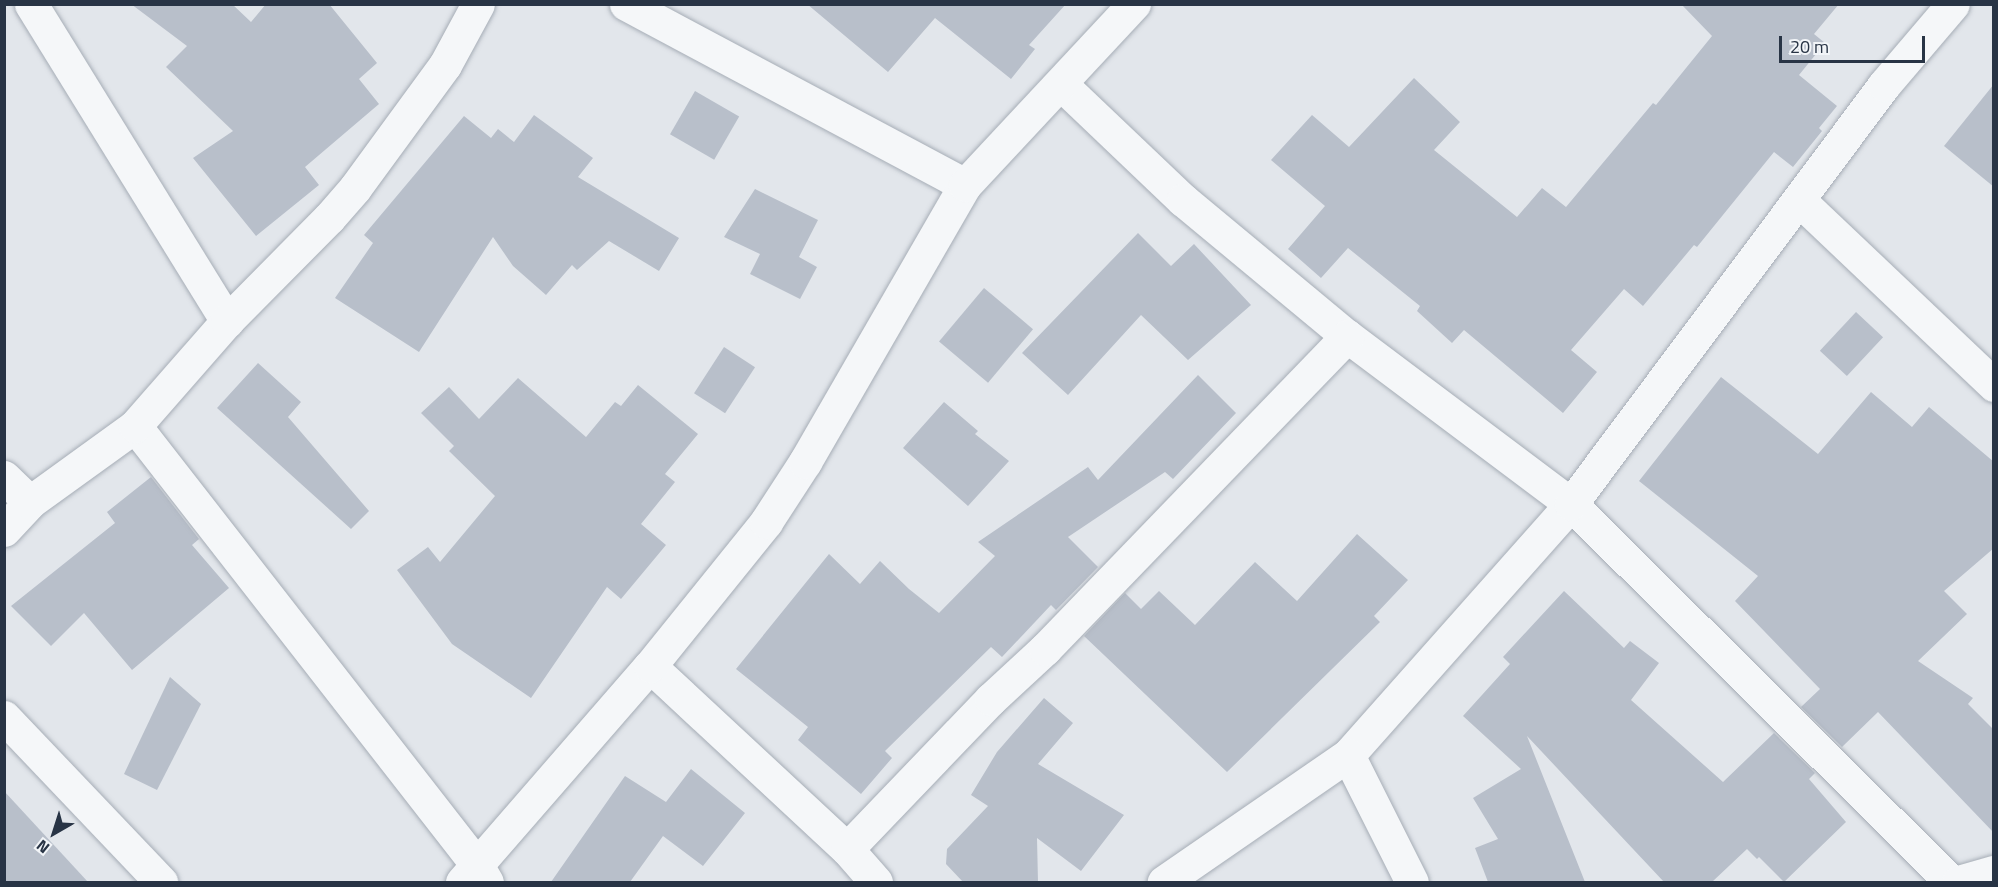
<!DOCTYPE html>
<style>
body{margin:0}
#map{position:relative;width:1998px;height:887px;overflow:hidden;background:#e2e6eb;font-family:"Titillium Web",sans-serif}
div>[style]{position:absolute}
.building>*{inset:0;background:#b8bfca;transform-origin:0 0}
.roads{filter:drop-shadow(0 0 2px #a6adb6) drop-shadow(0 0 2px #a6adb6)}
.street>*{height:33px;margin:-16.5px;padding:0 16.5px;transform-origin:16.5px;border-radius:16.5px;background:#f5f7f9}
span{translate:-50% -50%;white-space:nowrap;text-align:center;line-height:1.15;-webkit-text-stroke:4.5px #f2f5f8;paint-order:stroke}
.frame{position:absolute;inset:0;border:6px solid #283445;pointer-events:none}
.north{position:absolute;left:24px;top:803px;width:60px;height:60px;-webkit-text-stroke:4px #f2f5f8;paint-order:stroke;rotate:219deg;font-size:16px;font-weight:700;line-height:24px;text-align:center;color:#283445}
.north::after{content:'';display:block;margin:auto;width:21px;height:27px;background:#283445;clip-path:polygon(50% 0,100% 100%,50% 72%,0 100%)}
.scale{position:absolute;left:1779px;top:36px;width:146px;height:27px;box-sizing:border-box;border:3px solid #283445;border-top:0;padding-left:8px;font-size:18px;line-height:21px;white-space:nowrap;color:#283445;-webkit-text-stroke:4px #f2f5f8;paint-order:stroke}
</style>
<div id="map">
<div class="building">
<i style="clip-path:polygon(131px 4px,232px 4px,251px 22px,266px 4px,329px 4px,377px 63px,359px 79px,379px 104px,305px 167px,319px 185px,256px 236px,193px 158px,233px 131px,166px 67px,187px 46px)"></i>
<i style="clip-path:polygon(807px 4px,1066px 4px,1029px 45px,1035px 49px,1011px 79px,935px 18px,888px 72px)"></i>
<i style="clip-path:polygon(1681px 4px,1839px 4px,1814px 34px,1825px 43px,1799px 75px,1837px 106px,1819px 128px,1822px 131px,1793px 167px,1774px 152px,1697px 247px,1694px 245px,1643px 306px,1624px 289px,1571px 350px,1597px 372px,1563px 413px,1464px 330px,1452px 343px,1417px 311px,1420px 306px,1348px 248px,1321px 278px,1288px 249px,1325px 206px,1271px 160px,1312px 115px,1349px 147px,1414px 78px,1460px 122px,1434px 150px,1517px 217px,1542px 188px,1566px 207px,1653px 103px,1656px 105px,1712px 36px)"></i>
<i style="clip-path:polygon(1994px 84px,1994px 187px,1944px 146px)"></i>
<i style="left:695px;top:91px;width:51px;height:50px;rotate:30deg"></i>
<i style="clip-path:polygon(534px 115px,593px 158px,578px 177px,679px 238px,659px 271px,609px 241px,577px 270px,572px 265px,546px 295px,513px 266px,493px 237px,419px 352px,335px 298px,373px 243px,364px 235px,464px 116px,491px 138px,498px 129px,514px 142px)"></i>
<i style="clip-path:polygon(755px 189px,818px 220px,799px 257px,817px 267px,800px 299px,750px 274px,760px 254px,724px 237px)"></i>
<i style="clip-path:polygon(1138px 233px,1171px 266px,1194px 244px,1251px 305px,1188px 360px,1141px 315px,1068px 395px,1022px 353px)"></i>
<i style="left:984px;top:288px;width:64px;height:70px;rotate:40deg"></i>
<i style="left:1856px;top:312px;width:37px;height:53px;rotate:43deg"></i>
<i style="left:724px;top:347px;width:37px;height:55px;rotate:33deg"></i>
<i style="clip-path:polygon(258px 363px,301px 402px,288px 417px,369px 511px,351px 529px,217px 408px)"></i>
<i style="clip-path:polygon(1198px 375px,1236px 413px,1173px 479px,1165px 472px,1068px 537px,1098px 567px,1056px 610px,1051px 605px,1002px 657px,991px 647px,885px 751px,892px 758px,861px 794px,798px 740px,808px 727px,736px 669px,829px 554px,860px 584px,880px 561px,909px 589px,939px 613px,995px 556px,978px 542px,1088px 467px,1098px 480px)"></i>
<i style="clip-path:polygon(1721px 377px,1818px 454px,1871px 392px,1912px 427px,1929px 407px,1994px 462px,1994px 548px,1944px 591px,1967px 614px,1918px 661px,1973px 698px,1968px 704px,1994px 730px,1994px 833px,1878px 712px,1842px 747px,1801px 707px,1820px 689px,1735px 601px,1758px 576px,1639px 481px)"></i>
<i style="clip-path:polygon(518px 378px,586px 437px,615px 402px,621px 406px,638px 385px,698px 434px,665px 474px,675px 482px,641px 524px,666px 545px,621px 599px,607px 587px,531px 698px,452px 644px,397px 570px,428px 547px,440px 562px,495px 496px,449px 451px,454px 446px,421px 413px,449px 387px,479px 419px)"></i>
<i style="clip-path:polygon(944px 402px,978px 431px,975px 434px,1009px 461px,968px 506px,903px 448px)"></i>
<i style="clip-path:polygon(151px 477px,199px 539px,192px 545px,229px 588px,132px 670px,84px 613px,51px 646px,11px 606px,115px 523px,107px 512px)"></i>
<i style="clip-path:polygon(1357px 534px,1408px 580px,1374px 616px,1380px 622px,1227px 772px,1084px 636px,1125px 593px,1141px 609px,1159px 591px,1195px 625px,1255px 562px,1297px 601px)"></i>
<i style="clip-path:polygon(1564px 591px,1624px 648px,1630px 641px,1659px 663px,1631px 700px,1723px 782px,1774px 733px,1815px 773px,1809px 779px,1846px 822px,1784px 882px,1759px 857px,1757px 859px,1747px 849px,1712px 882px,1664px 882px,1527px 736px,1585px 882px,1488px 882px,1475px 848px,1498px 839px,1473px 798px,1521px 769px,1463px 716px,1510px 664px,1503px 657px)"></i>
<i style="clip-path:polygon(170px 677px,201px 704px,157px 790px,124px 774px)"></i>
<i style="clip-path:polygon(1044px 698px,1073px 723px,1038px 764px,1124px 815px,1081px 871px,1037px 838px,1038px 882px,963px 882px,946px 864px,947px 849px,988px 806px,971px 795px,997px 752px)"></i>
<i style="clip-path:polygon(691px 769px,745px 813px,703px 866px,663px 836px,630px 882px,551px 882px,625px 776px,666px 802px)"></i>
<i style="clip-path:polygon(4px 791px,88px 882px,4px 882px)"></i>
</div>
<div class="roads">
<div class="street">
<i style="left:31px;top:4px;width:373px;rotate:58.3deg"></i>
<i style="left:626px;top:4px;width:384px;rotate:28.1deg"></i>
<i style="left:1061px;top:84px;width:168px;rotate:43.6deg"></i>
<i style="left:1183px;top:200px;width:213px;rotate:39.7deg"></i>
<i style="left:1347px;top:336px;width:280px;rotate:36.9deg"></i>
<i style="left:1571px;top:504px;width:336px;rotate:131.6deg"></i>
<i style="left:1348px;top:755px;width:224px;rotate:145.4deg"></i>
<i style="left:1799px;top:200px;width:269px;rotate:43.5deg"></i>
<i style="left:135px;top:426px;width:556px;rotate:52.08deg"></i>
<i style="left:477px;top:865px;width:20px;rotate:60deg"></i>
<i style="left:4px;top:477px;width:36px;rotate:44deg"></i>
<i style="left:4px;top:530px;width:38px;rotate:-47deg"></i>
<i style="left:30px;top:502px;width:130px;rotate:-35.9deg"></i>
<i style="left:135px;top:426px;width:140px;rotate:-48.8deg"></i>
<i style="left:227px;top:321px;width:145px;rotate:-45.3deg"></i>
<i style="left:329px;top:218px;width:40px;rotate:-49deg"></i>
<i style="left:355px;top:188px;width:152px;rotate:-53.8deg"></i>
<i style="left:445px;top:65px;width:69px;rotate:-61.6deg"></i>
<i style="left:650px;top:666px;width:269px;rotate:42.9deg"></i>
<i style="left:4px;top:717px;width:228px;rotate:46.4deg"></i>
<i style="left:1348px;top:755px;width:142px;rotate:63.3deg"></i>
<i style="left:462px;top:882px;width:286px;rotate:-49deg"></i>
<i style="left:650px;top:666px;width:185px;rotate:-51.1deg"></i>
<i style="left:766px;top:522px;width:72px;rotate:-57deg"></i>
<i style="left:805px;top:462px;width:320px;rotate:-60deg"></i>
<i style="left:965px;top:185px;width:248px;rotate:-47deg"></i>
<i style="left:876px;top:882px;width:44px;rotate:-131.3deg"></i>
<i style="left:847px;top:849px;width:208px;rotate:-46.2deg"></i>
<i style="left:991px;top:699px;width:74px;rotate:-42.8deg"></i>
<i style="left:1045px;top:649px;width:435px;rotate:-46deg"></i>
<i style="left:1951px;top:882px;width:536px;rotate:-135.15deg"></i>
<i style="left:1571px;top:504px;width:523px;rotate:-53.24deg"></i>
<i style="left:1884px;top:85px;width:106px;rotate:-49.6deg"></i>
<i style="left:1958px;top:882px;width:37px;rotate:-16deg"></i>
</div>
</div>
<div class="frame"></div>
<div class="north">N</div>
<div class="scale">20 m</div>
</div>
